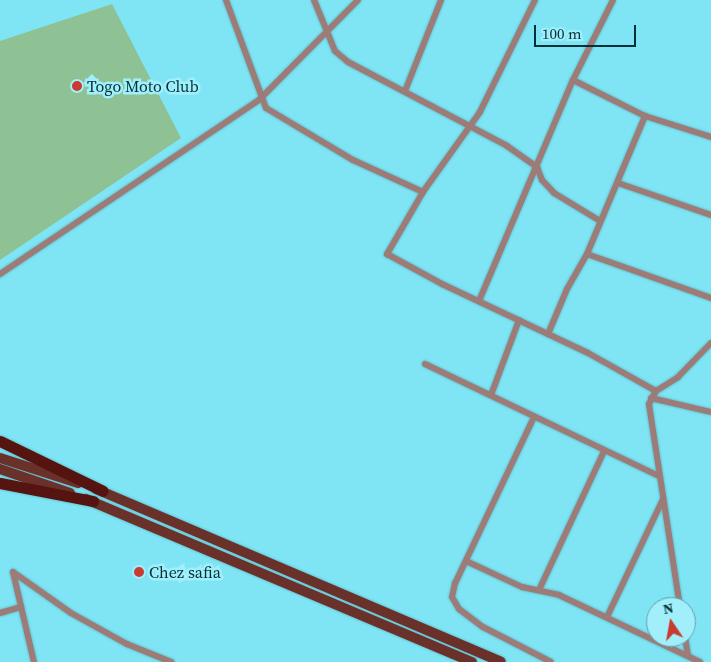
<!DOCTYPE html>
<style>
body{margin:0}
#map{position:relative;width:711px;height:662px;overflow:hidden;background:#7fe5f5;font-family:"Source Serif 4",serif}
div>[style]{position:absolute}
.green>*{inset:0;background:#8ec194}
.roads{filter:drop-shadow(0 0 1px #66c1cf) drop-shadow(0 0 1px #66c1cf)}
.street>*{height:6px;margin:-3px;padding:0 3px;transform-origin:3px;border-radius:3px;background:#9d7b76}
.primary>*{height:10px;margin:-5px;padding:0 5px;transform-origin:5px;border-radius:5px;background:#6a312b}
.highway>*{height:11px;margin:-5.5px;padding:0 5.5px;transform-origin:5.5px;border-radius:5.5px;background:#561410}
.dots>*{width:14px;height:14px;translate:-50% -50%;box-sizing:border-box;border:2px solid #a1effb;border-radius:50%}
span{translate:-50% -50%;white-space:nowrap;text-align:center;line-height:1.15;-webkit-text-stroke:5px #a1effb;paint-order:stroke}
.poi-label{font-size:16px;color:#023238}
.left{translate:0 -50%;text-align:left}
.north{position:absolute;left:646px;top:597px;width:50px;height:50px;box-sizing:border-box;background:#a1effb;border:1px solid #61a3ad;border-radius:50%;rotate:348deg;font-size:14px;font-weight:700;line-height:20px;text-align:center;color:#023238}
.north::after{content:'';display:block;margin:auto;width:18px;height:22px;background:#c83b31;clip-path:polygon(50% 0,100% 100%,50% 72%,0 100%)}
.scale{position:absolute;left:534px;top:25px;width:102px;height:22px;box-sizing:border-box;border:2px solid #023238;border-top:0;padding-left:6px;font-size:15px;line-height:18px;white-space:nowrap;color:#023238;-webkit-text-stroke:4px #a1effb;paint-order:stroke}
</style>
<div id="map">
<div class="green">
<i style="clip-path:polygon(112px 4px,181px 138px,0 260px,0 41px)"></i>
</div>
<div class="roads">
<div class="street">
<i style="left:226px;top:0;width:115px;rotate:69.7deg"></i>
<i style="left:266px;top:108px;width:101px;rotate:30.9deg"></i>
<i style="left:353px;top:160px;width:77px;rotate:24.6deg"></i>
<i style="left:314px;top:0;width:55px;rotate:67.6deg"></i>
<i style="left:335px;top:51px;width:17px;rotate:40deg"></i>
<i style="left:348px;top:62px;width:180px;rotate:27.8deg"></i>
<i style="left:507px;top:146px;width:37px;rotate:35deg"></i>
<i style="left:537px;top:167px;width:14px;rotate:69deg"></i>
<i style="left:542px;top:180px;width:18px;rotate:47deg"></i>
<i style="left:554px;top:193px;width:54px;rotate:31.3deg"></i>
<i style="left:535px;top:0;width:125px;rotate:116.2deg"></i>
<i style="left:480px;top:112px;width:98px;rotate:125.5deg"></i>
<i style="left:423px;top:192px;width:72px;rotate:120.1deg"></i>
<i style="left:387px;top:254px;width:63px;rotate:28.6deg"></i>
<i style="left:442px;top:284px;width:161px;rotate:25.3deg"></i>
<i style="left:588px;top:353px;width:78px;rotate:29.2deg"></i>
<i style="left:573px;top:80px;width:80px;rotate:26.6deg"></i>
<i style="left:645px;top:116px;width:69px;rotate:17.7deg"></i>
<i style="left:405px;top:91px;width:98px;rotate:-68.4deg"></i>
<i style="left:618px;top:183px;width:98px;rotate:19deg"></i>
<i style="left:587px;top:254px;width:132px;rotate:19.5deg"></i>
<i style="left:0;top:274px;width:313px;rotate:-33.9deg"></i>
<i style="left:260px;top:99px;width:139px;rotate:-45.3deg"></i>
<i style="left:479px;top:301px;width:240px;rotate:-67deg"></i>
<i style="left:573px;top:80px;width:89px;rotate:-63.4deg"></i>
<i style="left:548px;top:334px;width:49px;rotate:-67.1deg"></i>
<i style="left:567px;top:289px;width:40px;rotate:-60.3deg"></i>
<i style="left:587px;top:254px;width:150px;rotate:-67.2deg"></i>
<i style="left:425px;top:364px;width:259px;rotate:25.6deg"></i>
<i style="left:491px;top:395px;width:80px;rotate:-69.5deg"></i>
<i style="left:651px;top:398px;width:62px;rotate:13.1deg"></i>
<i style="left:534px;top:417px;width:184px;rotate:115.4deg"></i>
<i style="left:455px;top:583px;width:14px;rotate:102deg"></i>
<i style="left:452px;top:597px;width:14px;rotate:60deg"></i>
<i style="left:459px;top:609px;width:30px;rotate:37deg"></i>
<i style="left:483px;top:627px;width:76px;rotate:27.2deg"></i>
<i style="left:466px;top:561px;width:62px;rotate:24.9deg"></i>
<i style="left:522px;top:587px;width:38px;rotate:12deg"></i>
<i style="left:559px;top:595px;width:156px;rotate:25.4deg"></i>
<i style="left:13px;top:572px;width:71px;rotate:35.3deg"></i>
<i style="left:71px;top:613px;width:64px;rotate:29deg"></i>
<i style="left:127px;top:644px;width:48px;rotate:22.2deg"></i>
<i style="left:13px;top:572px;width:92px;rotate:76.9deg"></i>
<i style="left:539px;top:590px;width:153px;rotate:-64.9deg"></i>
<i style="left:680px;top:607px;width:205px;rotate:-98.7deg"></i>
<i style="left:649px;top:404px;width:15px;rotate:-62deg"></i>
<i style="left:656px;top:391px;width:26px;rotate:-32deg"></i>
<i style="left:678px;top:377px;width:47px;rotate:-45.9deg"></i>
<i style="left:0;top:613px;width:22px;rotate:-16deg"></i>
<i style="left:607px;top:617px;width:131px;rotate:-64.6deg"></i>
<i style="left:685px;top:637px;width:19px;rotate:81deg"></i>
</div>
<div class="primary">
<i style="left:0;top:458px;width:82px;rotate:17.8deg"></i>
<i style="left:0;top:469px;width:74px;rotate:18.9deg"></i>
<i style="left:96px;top:489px;width:440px;rotate:23.1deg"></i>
<i style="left:86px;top:499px;width:419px;rotate:22.9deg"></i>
</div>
<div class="highway">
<i style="left:0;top:441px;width:114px;rotate:25.9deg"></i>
<i style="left:0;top:483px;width:95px;rotate:11deg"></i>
</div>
</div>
<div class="dots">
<i style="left:77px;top:86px;background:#c83b31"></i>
<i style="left:139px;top:572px;background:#c83b31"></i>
</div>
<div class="poi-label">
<span class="left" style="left:87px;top:86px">Togo Moto Club</span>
<span class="left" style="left:149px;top:572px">Chez safia</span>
</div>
<div class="north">N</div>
<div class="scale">100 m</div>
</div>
